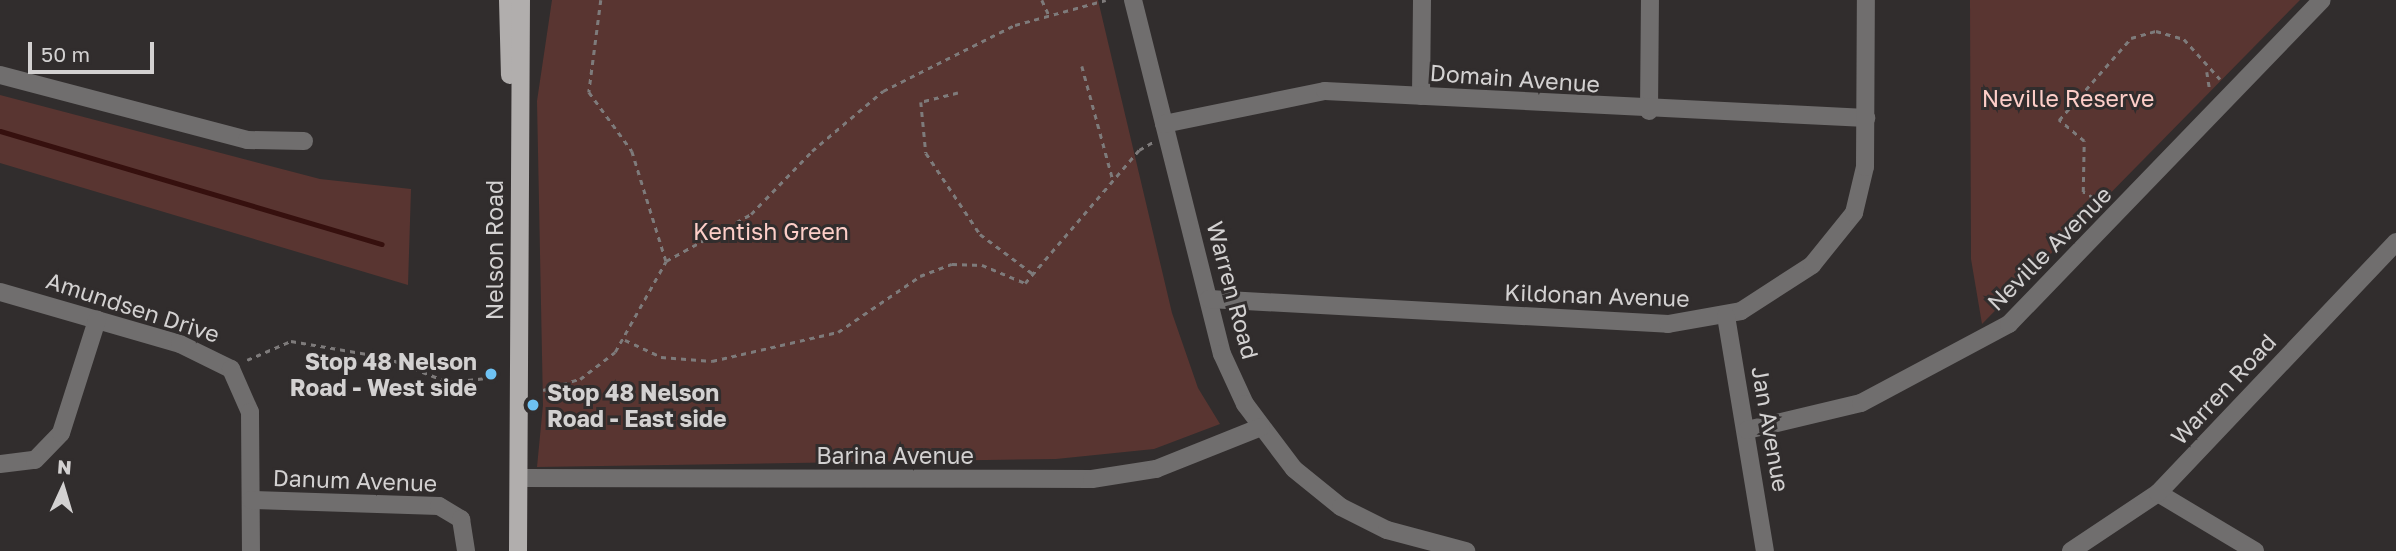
<!DOCTYPE html>
<style>
body{margin:0}
#map{position:relative;width:2396px;height:551px;overflow:hidden;background:#312d2d;font-family:"Golos Text",sans-serif}
div>[style]{position:absolute}
.green>*{inset:0;background:#593531}
.stream>*{height:5px;margin:-2.5px;padding:0 2.5px;transform-origin:2.5px;border-radius:2.5px;background:#36100e}
.path>*{height:2.5px;margin-top:-1.25px;transform-origin:0;background:repeating-linear-gradient(90deg,#7e7b7b 0 5px,transparent 0 10px)}
.minor>*{height:18px;margin:-9px;padding:0 9px;transform-origin:9px;border-radius:9px;background:#706e6e}
.major>*{height:18px;margin:-9px;padding:0 9px;transform-origin:9px;border-radius:9px;background:#b1aead}
.dots>*{width:19px;height:19px;translate:-50% -50%;box-sizing:border-box;border:4px solid #312d2d;border-radius:50%}
span{translate:-50% -50%;white-space:nowrap;text-align:center;line-height:1.15;-webkit-text-stroke:6px #312d2d;paint-order:stroke}
.street-label{font-size:23px;color:#d3d1d1}
.park-label{font-size:23px;color:#fdcec8}
.poi-label{font-size:23px;color:#d3d1d1;font-weight:700}
.right{translate:-100% -50%;text-align:right}
.left{translate:0 -50%;text-align:left}
.north{position:absolute;left:28px;top:453px;width:70px;height:70px;-webkit-text-stroke:5px #312d2d;paint-order:stroke;rotate:4deg;font-size:19px;font-weight:700;line-height:28px;text-align:center;color:#d3d1d1}
.north::after{content:'';display:block;margin:auto;width:24px;height:32px;background:#d3d1d1;clip-path:polygon(50% 0,100% 100%,50% 72%,0 100%)}
.scale{position:absolute;left:28px;top:42px;width:126px;height:32px;box-sizing:border-box;border:4px solid #d3d1d1;border-top:0;padding-left:9px;font-size:21px;line-height:24px;white-space:nowrap;color:#d3d1d1;-webkit-text-stroke:5px #312d2d;paint-order:stroke}
</style>
<div id="map">
<div class="green">
<i style="clip-path:polygon(552px 0,1098px 0,1172px 313px,1198px 388px,1220px 424px,1154px 449px,1056px 459px,537px 467px,543px 405px,537px 101px)"></i>
<i style="clip-path:polygon(1970px 0,2300px 0,1982px 324px,1971px 259px)"></i>
<i style="clip-path:polygon(0 95px,320px 179px,411px 189px,408px 285px,0 163px)"></i>
</div>
<div class="stream">
<i style="left:0;top:131px;width:398px;rotate:16.5deg"></i>
</div>
<div class="path">
<i style="left:601px;top:0;width:93px;rotate:97.4deg"></i>
<i style="left:589px;top:92px;width:73px;rotate:53.9deg"></i>
<i style="left:632px;top:151px;width:115px;rotate:72.8deg"></i>
<i style="left:1042px;top:0;width:17px;rotate:65deg"></i>
<i style="left:1082px;top:66px;width:118px;rotate:74.8deg"></i>
<i style="left:2207px;top:72px;width:18px;rotate:81deg"></i>
<i style="left:958px;top:93px;width:38px;rotate:166deg"></i>
<i style="left:921px;top:102px;width:51px;rotate:84.4deg"></i>
<i style="left:926px;top:153px;width:97px;rotate:56.3deg"></i>
<i style="left:980px;top:234px;width:70px;rotate:36.9deg"></i>
<i style="left:2102px;top:203px;width:22px;rotate:-150deg"></i>
<i style="left:2083px;top:192px;width:51px;rotate:-88.9deg"></i>
<i style="left:2084px;top:141px;width:33px;rotate:-140deg"></i>
<i style="left:2059px;top:120px;width:109px;rotate:-48.7deg"></i>
<i style="left:2131px;top:38px;width:26px;rotate:-16deg"></i>
<i style="left:2156px;top:31px;width:29px;rotate:16deg"></i>
<i style="left:2184px;top:39px;width:54px;rotate:48deg"></i>
<i style="left:2089px;top:217px;width:17px;rotate:-87deg"></i>
<i style="left:625px;top:340px;width:40px;rotate:25deg"></i>
<i style="left:661px;top:357px;width:51px;rotate:4.5deg"></i>
<i style="left:712px;top:361px;width:129px;rotate:-13deg"></i>
<i style="left:838px;top:332px;width:99px;rotate:-34.3deg"></i>
<i style="left:920px;top:276px;width:34px;rotate:-21deg"></i>
<i style="left:952px;top:264px;width:30px;rotate:2deg"></i>
<i style="left:982px;top:265px;width:47px;rotate:22.7deg"></i>
<i style="left:1025px;top:283px;width:175px;rotate:-49.4deg"></i>
<i style="left:1139px;top:150px;width:16px;rotate:-30deg"></i>
<i style="left:247px;top:360px;width:48px;rotate:-23.4deg"></i>
<i style="left:291px;top:341px;width:95px;rotate:9.7deg"></i>
<i style="left:385px;top:357px;width:68px;rotate:21.6deg"></i>
<i style="left:448px;top:382px;width:39px;rotate:-6deg"></i>
<i style="left:543px;top:390px;width:39px;rotate:-17deg"></i>
<i style="left:580px;top:379px;width:44px;rotate:-37.6deg"></i>
<i style="left:615px;top:352px;width:104px;rotate:-60.7deg"></i>
<i style="left:666px;top:261px;width:97px;rotate:-28.9deg"></i>
<i style="left:751px;top:214px;width:88px;rotate:-45.9deg"></i>
<i style="left:812px;top:151px;width:93px;rotate:-40.2deg"></i>
<i style="left:883px;top:91px;width:148px;rotate:-26.6deg"></i>
<i style="left:1015px;top:25px;width:94px;rotate:-15.4deg"></i>
</div>
<div class="minor">
<i style="left:1133px;top:0;width:365px;rotate:75.9deg"></i>
<i style="left:1222px;top:354px;width:55px;rotate:65.3deg"></i>
<i style="left:1245px;top:404px;width:81px;rotate:53deg"></i>
<i style="left:1294px;top:469px;width:60px;rotate:39deg"></i>
<i style="left:1341px;top:507px;width:51px;rotate:26.6deg"></i>
<i style="left:1387px;top:530px;width:82px;rotate:14.9deg"></i>
<i style="left:0;top:75px;width:255px;rotate:14.7deg"></i>
<i style="left:247px;top:140px;width:57px;rotate:1deg"></i>
<i style="left:1421px;top:96px;width:96px;rotate:-89.4deg"></i>
<i style="left:1649px;top:111px;width:111px;rotate:-89.5deg"></i>
<i style="left:1164px;top:124px;width:164px;rotate:-11.6deg"></i>
<i style="left:1325px;top:91px;width:542px;rotate:2.86deg"></i>
<i style="left:0;top:292px;width:187px;rotate:16.1deg"></i>
<i style="left:180px;top:344px;width:57px;rotate:26.1deg"></i>
<i style="left:231px;top:369px;width:47px;rotate:66.2deg"></i>
<i style="left:250px;top:412px;width:139px;rotate:89.6deg"></i>
<i style="left:1209px;top:299px;width:460px;rotate:3.1deg"></i>
<i style="left:1668px;top:324px;width:74px;rotate:-10.1deg"></i>
<i style="left:1741px;top:311px;width:85px;rotate:-32.9deg"></i>
<i style="left:1812px;top:265px;width:67px;rotate:-51.1deg"></i>
<i style="left:1854px;top:213px;width:47px;rotate:-76.6deg"></i>
<i style="left:1865px;top:167px;width:167px;rotate:-89.7deg"></i>
<i style="left:1726px;top:316px;width:238px;rotate:80.6deg"></i>
<i style="left:1747px;top:430px;width:117px;rotate:-13.3deg"></i>
<i style="left:1861px;top:403px;width:168px;rotate:-28.1deg"></i>
<i style="left:2009px;top:324px;width:450px;rotate:-46deg"></i>
<i style="left:0;top:464px;width:35px;rotate:-7deg"></i>
<i style="left:35px;top:460px;width:37px;rotate:-46deg"></i>
<i style="left:61px;top:433px;width:119px;rotate:-72.3deg"></i>
<i style="left:520px;top:478px;width:572px;rotate:0.1deg"></i>
<i style="left:1092px;top:479px;width:65px;rotate:-8.9deg"></i>
<i style="left:1156px;top:469px;width:113px;rotate:-21.8deg"></i>
<i style="left:2158px;top:493px;width:113px;rotate:30.9deg"></i>
<i style="left:251px;top:500px;width:188px;rotate:1.8deg"></i>
<i style="left:439px;top:506px;width:26px;rotate:31deg"></i>
<i style="left:461px;top:519px;width:32px;rotate:81deg"></i>
<i style="left:2071px;top:551px;width:105px;rotate:-33.7deg"></i>
<i style="left:2158px;top:493px;width:346px;rotate:-46.5deg"></i>
</div>
<div class="major">
<i style="left:508px;top:0;width:75px;rotate:88.5deg"></i>
<i style="left:518px;top:551px;width:551px;rotate:-89.69deg"></i>
</div>
<div class="dots">
<i style="left:491px;top:374px;background:#6ec2f3"></i>
<i style="left:533px;top:405px;background:#6ec2f3"></i>
</div>
<div class="street-label">
<span style="left:1515px;top:78px;rotate:4deg">Domain Avenue</span>
<span style="left:2049px;top:248px;rotate:-45deg">Neville Avenue</span>
<span style="left:494px;top:250px;rotate:-90deg">Nelson Road</span>
<span style="left:1233px;top:290px;rotate:75deg">Warren Road</span>
<span style="left:1597px;top:295px;rotate:2deg">Kildonan Avenue</span>
<span style="left:133px;top:307px;rotate:18deg">Amundsen Drive</span>
<span style="left:2223px;top:389px;rotate:-47deg">Warren Road</span>
<span style="left:1771px;top:429px;rotate:80deg">Jan Avenue</span>
<span style="left:895px;top:455px">Barina Avenue</span>
<span style="left:355px;top:480px;rotate:2deg">Danum Avenue</span>
</div>
<div class="park-label">
<span style="left:2068px;top:98px">Neville Reserve</span>
<span style="left:771px;top:231px">Kentish Green</span>
</div>
<div class="poi-label">
<span class="right" style="left:477px;top:374px">Stop 48 Nelson<br>Road - West side</span>
<span class="left" style="left:547px;top:405px">Stop 48 Nelson<br>Road - East side</span>
</div>
<div class="north">N</div>
<div class="scale">50 m</div>
</div>
